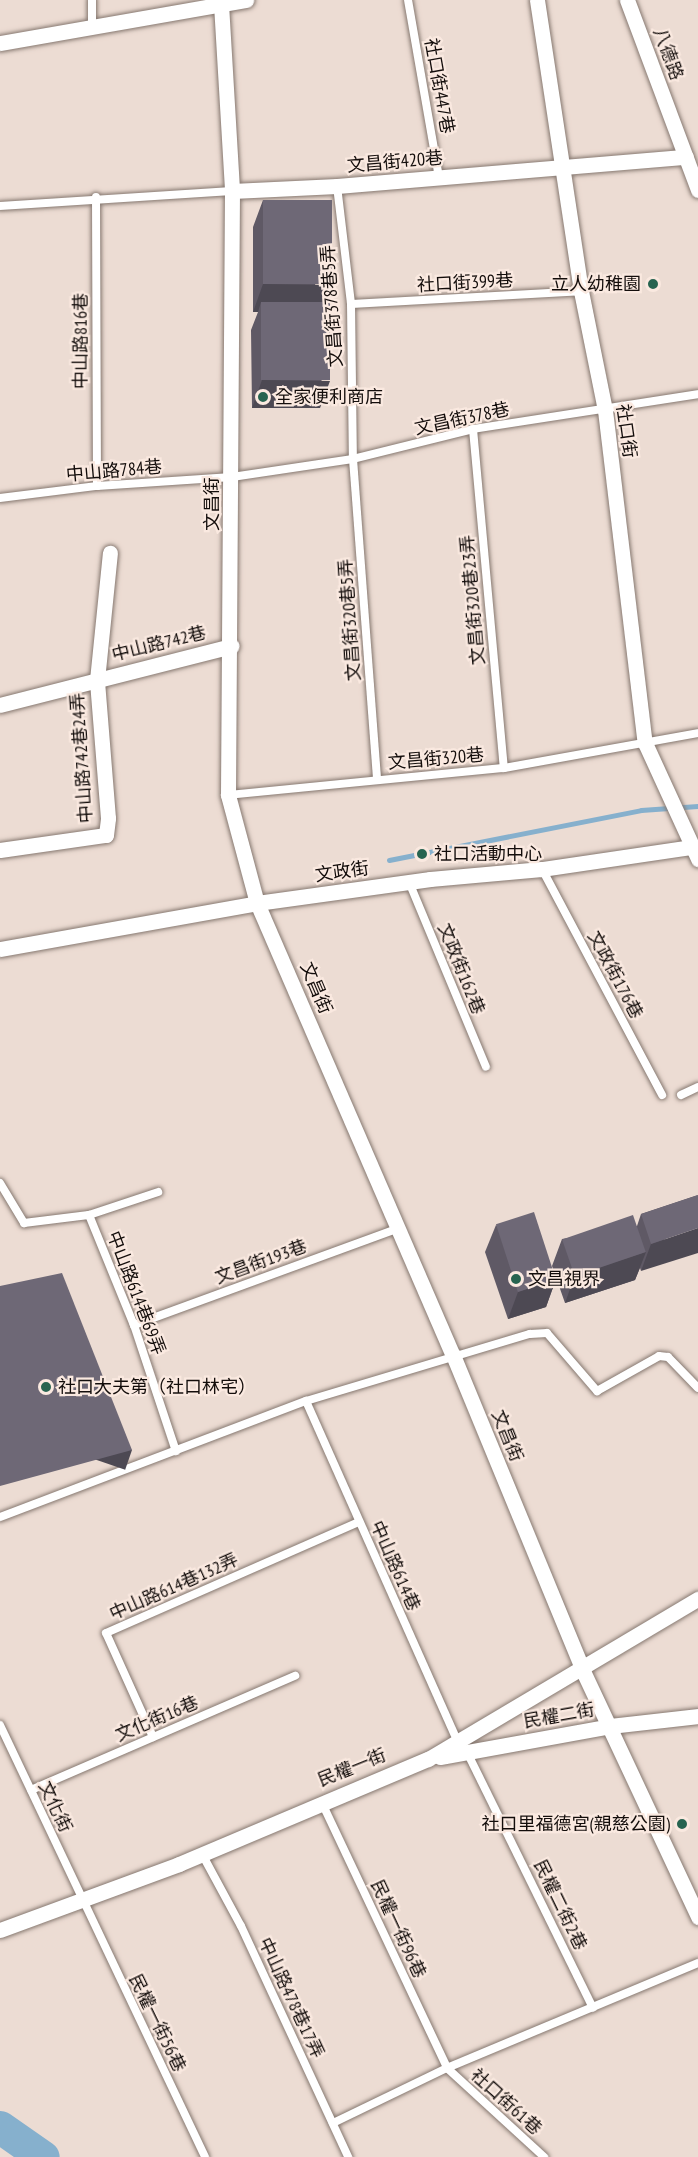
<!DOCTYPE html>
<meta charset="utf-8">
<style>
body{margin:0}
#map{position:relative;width:698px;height:2157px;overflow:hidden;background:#ecdcd3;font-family:"PT Sans Narrow","Noto Sans TC",sans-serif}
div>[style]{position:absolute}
.stream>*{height:5px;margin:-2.5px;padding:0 2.5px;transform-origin:2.5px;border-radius:2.5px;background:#86b0cd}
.river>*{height:33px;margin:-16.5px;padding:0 16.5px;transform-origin:16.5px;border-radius:16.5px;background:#86b0cd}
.roads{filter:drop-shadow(0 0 2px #867870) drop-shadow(0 0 2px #867870)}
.lane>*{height:8px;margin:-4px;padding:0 4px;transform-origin:4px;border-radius:4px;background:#fff}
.street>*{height:15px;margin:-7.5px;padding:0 7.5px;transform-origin:7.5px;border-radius:7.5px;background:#fff}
.wall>*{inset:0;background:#5f5965}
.shaded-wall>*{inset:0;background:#4d4953;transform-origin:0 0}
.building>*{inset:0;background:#6e6876;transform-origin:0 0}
.dots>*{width:16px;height:16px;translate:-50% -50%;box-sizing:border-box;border:3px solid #fae9e0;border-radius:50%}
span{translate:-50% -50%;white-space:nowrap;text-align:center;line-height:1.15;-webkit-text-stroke:4.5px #fae9e0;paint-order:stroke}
.street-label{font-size:18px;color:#130d0b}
.poi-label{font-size:18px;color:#130d0b}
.right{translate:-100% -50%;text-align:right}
.left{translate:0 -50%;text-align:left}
</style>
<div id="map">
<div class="stream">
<i style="left:389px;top:860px;width:257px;rotate:-11.2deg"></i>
<i style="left:641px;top:810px;width:57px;rotate:-4deg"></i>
</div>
<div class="river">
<i style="left:0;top:2127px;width:52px;rotate:34.9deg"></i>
</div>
<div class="roads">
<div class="lane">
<i style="left:92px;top:0;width:27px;rotate:90deg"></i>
<i style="left:408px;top:0;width:180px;rotate:80.1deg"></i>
<i style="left:337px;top:186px;width:119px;rotate:83.2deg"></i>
<i style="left:351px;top:304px;width:155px;rotate:89.3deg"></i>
<i style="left:353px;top:459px;width:321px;rotate:85.7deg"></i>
<i style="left:96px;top:197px;width:289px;rotate:89.8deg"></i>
<i style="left:0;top:206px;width:232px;rotate:-3.7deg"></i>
<i style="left:351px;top:304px;width:230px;rotate:-3.2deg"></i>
<i style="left:473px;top:429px;width:340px;rotate:84.8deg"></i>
<i style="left:0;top:498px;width:98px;rotate:-7.1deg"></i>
<i style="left:97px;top:486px;width:135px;rotate:-3.8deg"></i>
<i style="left:232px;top:477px;width:122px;rotate:-8.5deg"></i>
<i style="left:353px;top:459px;width:124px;rotate:-14deg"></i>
<i style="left:473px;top:429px;width:228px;rotate:-8.8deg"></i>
<i style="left:228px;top:795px;width:277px;rotate:-5.6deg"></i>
<i style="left:504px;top:768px;width:197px;rotate:-10.2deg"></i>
<i style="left:542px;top:869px;width:256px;rotate:62deg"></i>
<i style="left:409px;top:882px;width:200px;rotate:67.4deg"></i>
<i style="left:681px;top:1095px;width:19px;rotate:-25deg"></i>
<i style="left:0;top:1183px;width:47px;rotate:59deg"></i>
<i style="left:24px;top:1223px;width:65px;rotate:-7deg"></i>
<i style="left:89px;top:1215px;width:73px;rotate:-18.4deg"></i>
<i style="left:89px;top:1215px;width:119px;rotate:67.8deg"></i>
<i style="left:134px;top:1325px;width:133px;rotate:71.6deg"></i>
<i style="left:134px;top:1325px;width:282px;rotate:-20.1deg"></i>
<i style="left:306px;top:1401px;width:373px;rotate:66deg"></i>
<i style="left:0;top:1517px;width:327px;rotate:-20.8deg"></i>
<i style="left:306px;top:1401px;width:234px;rotate:-16.7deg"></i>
<i style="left:530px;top:1334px;width:17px;rotate:-3deg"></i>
<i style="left:547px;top:1333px;width:77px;rotate:49.2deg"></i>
<i style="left:597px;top:1391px;width:71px;rotate:-29.4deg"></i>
<i style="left:659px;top:1356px;width:9px;rotate:6deg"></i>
<i style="left:668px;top:1357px;width:43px;rotate:45.9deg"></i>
<i style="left:0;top:1725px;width:478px;rotate:64.6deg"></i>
<i style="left:153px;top:1737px;width:114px;rotate:-114.3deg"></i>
<i style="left:106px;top:1633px;width:276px;rotate:-23.7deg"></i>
<i style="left:467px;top:1752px;width:285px;rotate:63.8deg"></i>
<i style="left:31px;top:1790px;width:288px;rotate:-23.4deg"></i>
<i style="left:322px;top:1803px;width:293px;rotate:64.7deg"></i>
<i style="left:447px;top:2068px;width:132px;rotate:42.5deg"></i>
<i style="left:202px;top:1854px;width:82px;rotate:61.6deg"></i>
<i style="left:241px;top:1926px;width:255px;rotate:65.1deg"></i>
<i style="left:333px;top:2123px;width:127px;rotate:-25.8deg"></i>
<i style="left:447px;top:2068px;width:272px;rotate:-22.7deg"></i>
</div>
<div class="street">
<i style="left:537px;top:0;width:294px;rotate:81.4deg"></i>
<i style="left:581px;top:291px;width:121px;rotate:78.6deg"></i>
<i style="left:605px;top:410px;width:335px;rotate:83.2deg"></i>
<i style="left:645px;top:743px;width:128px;rotate:65.4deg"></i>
<i style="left:627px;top:0;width:203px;rotate:69.5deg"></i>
<i style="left:221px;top:4px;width:187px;rotate:86.6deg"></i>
<i style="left:232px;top:191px;width:604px;rotate:90.38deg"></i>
<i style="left:228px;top:795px;width:112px;rotate:75deg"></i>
<i style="left:257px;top:903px;width:493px;rotate:66.6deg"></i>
<i style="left:453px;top:1355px;width:342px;rotate:67.6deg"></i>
<i style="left:583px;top:1671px;width:272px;rotate:64.9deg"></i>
<i style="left:0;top:43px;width:250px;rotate:-9.9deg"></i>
<i style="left:232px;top:191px;width:105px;rotate:-2.7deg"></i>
<i style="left:337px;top:186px;width:350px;rotate:-4.8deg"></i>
<i style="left:0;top:705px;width:239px;rotate:-14.3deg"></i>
<i style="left:0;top:850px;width:107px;rotate:-8.1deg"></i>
<i style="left:106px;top:835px;width:17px;rotate:-83deg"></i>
<i style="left:108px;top:818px;width:138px;rotate:-94.6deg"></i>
<i style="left:97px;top:680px;width:128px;rotate:-84.2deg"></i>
<i style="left:0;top:949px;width:261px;rotate:-10.1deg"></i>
<i style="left:257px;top:903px;width:175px;rotate:-7.9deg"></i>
<i style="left:430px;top:879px;width:112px;rotate:-5.1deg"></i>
<i style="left:542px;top:869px;width:151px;rotate:-8.4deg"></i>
<i style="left:440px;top:1757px;width:173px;rotate:-10.3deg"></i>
<i style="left:610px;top:1726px;width:89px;rotate:-6.5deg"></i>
<i style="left:0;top:1930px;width:191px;rotate:-20.2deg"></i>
<i style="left:179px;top:1864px;width:270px;rotate:-22.9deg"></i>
<i style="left:428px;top:1759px;width:314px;rotate:-30.7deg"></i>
</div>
</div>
<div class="wall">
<i style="clip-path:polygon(263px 200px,326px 302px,320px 408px,252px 408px,251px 330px,258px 312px,253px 312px,253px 227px)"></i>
<i style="clip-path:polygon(698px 1195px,641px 1271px,640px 1268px,635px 1280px,565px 1303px,552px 1266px,562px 1239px,637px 1226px,641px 1214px)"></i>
<i style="clip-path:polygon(496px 1225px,556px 1279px,546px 1307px,508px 1319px,485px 1252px)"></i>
</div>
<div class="shaded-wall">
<i style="clip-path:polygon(263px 284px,332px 285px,322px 312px,261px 302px,258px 312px,253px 312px)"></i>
<i style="clip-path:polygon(262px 380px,330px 381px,320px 408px,252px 408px)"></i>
<i style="clip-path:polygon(698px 1228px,698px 1253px,641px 1271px,651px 1244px)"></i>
<i style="clip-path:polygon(646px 1252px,635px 1280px,565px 1303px,575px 1275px)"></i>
<i style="clip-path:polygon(556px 1279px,546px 1307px,508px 1319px,518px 1292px)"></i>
<i style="left:132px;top:1450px;width:21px;height:137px;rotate:109deg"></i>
</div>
<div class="building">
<i style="left:263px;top:200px;width:69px;height:84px"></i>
<i style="left:261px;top:302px;width:69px;height:78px"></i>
<i style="clip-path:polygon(698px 1195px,698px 1228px,651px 1244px,641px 1214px)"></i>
<i style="left:534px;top:1212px;width:71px;height:40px;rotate:72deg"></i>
<i style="left:633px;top:1215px;width:39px;height:75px;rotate:71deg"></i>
<i style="clip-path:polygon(62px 1273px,132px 1450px,0 1486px,0 1286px)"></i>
</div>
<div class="dots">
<i style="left:653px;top:284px;background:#276450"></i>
<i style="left:263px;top:397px;background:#276450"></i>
<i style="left:422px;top:854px;background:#276450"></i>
<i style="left:516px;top:1279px;background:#276450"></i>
<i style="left:46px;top:1387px;background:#276450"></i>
<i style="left:682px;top:1824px;background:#276450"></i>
</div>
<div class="street-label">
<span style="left:668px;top:54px;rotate:70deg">八德路</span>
<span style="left:439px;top:86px;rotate:80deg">社口街447巷</span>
<span style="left:395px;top:162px;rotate:-5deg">文昌街420巷</span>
<span style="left:465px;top:283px;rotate:-3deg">社口街399巷</span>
<span style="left:332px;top:306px;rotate:-94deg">文昌街378巷5弄</span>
<span style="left:81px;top:341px;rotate:-90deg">中山路816巷</span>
<span style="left:462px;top:419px;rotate:-12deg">文昌街378巷</span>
<span style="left:626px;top:431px;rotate:82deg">社口街</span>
<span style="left:114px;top:471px;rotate:-5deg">中山路784巷</span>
<span style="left:212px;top:504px;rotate:-90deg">文昌街</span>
<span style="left:473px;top:600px;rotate:-95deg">文昌街320巷23弄</span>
<span style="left:350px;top:620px;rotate:-94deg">文昌街320巷5弄</span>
<span style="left:159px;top:644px;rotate:-14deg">中山路742巷</span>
<span style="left:82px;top:758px;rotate:-94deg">中山路742巷24弄</span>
<span style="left:436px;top:759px;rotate:-5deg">文昌街320巷</span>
<span style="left:342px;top:872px;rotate:-8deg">文政街</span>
<span style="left:461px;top:969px;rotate:68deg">文政街162巷</span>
<span style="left:615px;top:975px;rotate:62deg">文政街176巷</span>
<span style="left:316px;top:988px;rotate:67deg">文昌街</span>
<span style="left:261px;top:1262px;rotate:-20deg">文昌街193巷</span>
<span style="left:136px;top:1293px;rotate:69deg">中山路614巷69弄</span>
<span style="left:507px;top:1436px;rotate:68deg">文昌街</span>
<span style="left:395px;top:1566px;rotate:66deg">中山路614巷</span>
<span style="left:174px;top:1587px;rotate:-24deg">中山路614巷132弄</span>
<span style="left:559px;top:1716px;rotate:-10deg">民權二街</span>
<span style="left:157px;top:1719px;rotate:-23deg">文化街16巷</span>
<span style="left:352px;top:1768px;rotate:-22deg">民權一街</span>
<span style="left:55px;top:1807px;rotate:65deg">文化街</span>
<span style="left:560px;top:1905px;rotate:64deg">民權二街2巷</span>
<span style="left:398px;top:1929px;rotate:65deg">民權一街96巷</span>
<span style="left:291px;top:1998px;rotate:65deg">中山路478巷17弄</span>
<span style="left:157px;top:2023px;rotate:64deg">民權一街56巷</span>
<span style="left:506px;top:2102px;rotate:42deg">社口街61巷</span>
</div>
<div class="poi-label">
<span class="right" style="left:641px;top:284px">立人幼稚園</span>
<span class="left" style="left:275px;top:397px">全家便利商店</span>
<span class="left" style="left:434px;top:854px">社口活動中心</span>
<span class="left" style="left:528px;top:1279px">文昌視界</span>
<span class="left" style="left:58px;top:1387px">社口大夫第（社口林宅）</span>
<span class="right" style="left:670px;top:1824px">社口里福德宮(親慈公園)</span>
</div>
</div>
